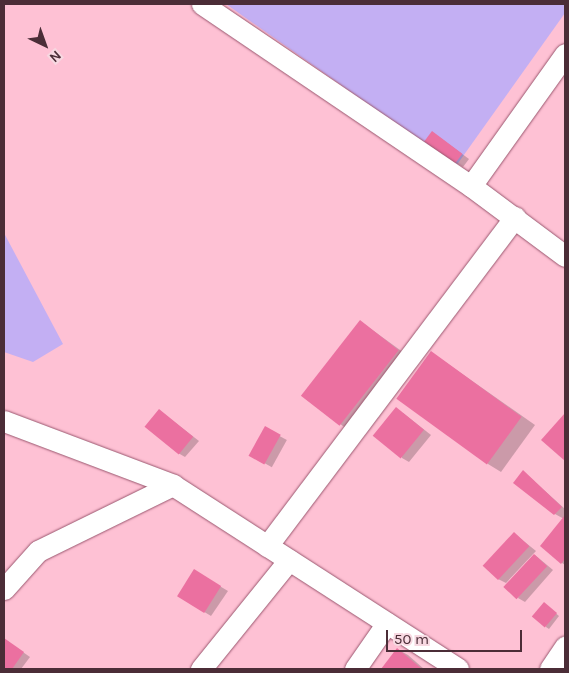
<!DOCTYPE html>
<style>
body{margin:0}
#map{position:relative;width:569px;height:673px;overflow:hidden;background:#fec1d4;font-family:Karla,sans-serif}
div>[style]{position:absolute}
.green>*{inset:0;background:#c3aff3}
.shadow>*{inset:0;background:#0003;transform-origin:0 0}
.building>*{inset:0;background:#eb70a0;transform-origin:0 0}
.roads{filter:drop-shadow(0 0 1px #9a576f) drop-shadow(0 0 1px #9a576f)}
.minor>*{height:21px;margin:-10.5px;padding:0 10.5px;transform-origin:10.5px;border-radius:10.5px;background:#fff}
span{translate:-50% -50%;white-space:nowrap;text-align:center;line-height:1.15;-webkit-text-stroke:4.5px #f7d8e1;paint-order:stroke}
.frame{position:absolute;inset:0;border:5px solid #4b2d37;pointer-events:none}
.north{position:absolute;left:20px;top:20px;width:50px;height:50px;-webkit-text-stroke:4px #f7d8e1;paint-order:stroke;rotate:138deg;font-size:14px;font-weight:700;line-height:20px;text-align:center;color:#4b2d37}
.north::after{content:'';display:block;margin:auto;width:18px;height:22px;background:#4b2d37;clip-path:polygon(50% 0,100% 100%,50% 72%,0 100%)}
.scale{position:absolute;left:386px;top:630px;width:136px;height:22px;box-sizing:border-box;border:2px solid #4b2d37;border-top:0;padding-left:6px;font-size:15px;line-height:18px;white-space:nowrap;color:#4b2d37;-webkit-text-stroke:4px #f7d8e1;paint-order:stroke}
</style>
<div id="map">
<div class="green">
<i style="clip-path:polygon(226px 4px,565px 4px,565px 13px,456px 166px)"></i>
<i style="clip-path:polygon(4px 233px,63px 344px,33px 362px,4px 352px)"></i>
</div>
<div class="shadow">
<i style="clip-path:polygon(439px 137px,469px 159px,463px 167px,456px 163px)"></i>
<i style="left:360px;top:321px;width:64px;height:95px;rotate:36deg"></i>
<i style="clip-path:polygon(431px 352px,535px 425px,501px 472px,488px 464px)"></i>
<i style="clip-path:polygon(159px 410px,199px 441px,185px 457px,178px 453px)"></i>
<i style="clip-path:polygon(403px 413px,431px 435px,409px 462px,402px 458px)"></i>
<i style="left:265px;top:428px;width:25px;height:31px;rotate:29deg"></i>
<i style="clip-path:polygon(524px 472px,565px 509px,565px 565px,562px 563px,564px 519px,555px 514px)"></i>
<i style="clip-path:polygon(515px 534px,536px 551px,506px 583px,498px 579px)"></i>
<i style="clip-path:polygon(535px 555px,553px 570px,525px 602px,518px 598px)"></i>
<i style="clip-path:polygon(201px 575px,228px 591px,211px 616px,178px 596px)"></i>
<i style="clip-path:polygon(547px 606px,559px 616px,549px 629px,546px 627px)"></i>
<i style="clip-path:polygon(4px 639px,30px 657px,21px 669px,4px 669px)"></i>
<i style="clip-path:polygon(397px 649px,408px 655px,424px 669px,382px 669px)"></i>
</div>
<div class="building">
<i style="left:432px;top:131px;width:38px;height:13px;rotate:37deg"></i>
<i style="left:360px;top:320px;width:49px;height:96px;rotate:38deg"></i>
<i style="left:431px;top:351px;width:112px;height:59px;rotate:36deg"></i>
<i style="left:396px;top:407px;width:36px;height:37px;rotate:39deg"></i>
<i style="left:159px;top:409px;width:44px;height:23px;rotate:39deg"></i>
<i style="clip-path:polygon(565px 413px,565px 461px,541px 440px)"></i>
<i style="left:265px;top:426px;width:18px;height:34px;rotate:29deg"></i>
<i style="clip-path:polygon(523px 470px,562px 507px,554px 515px,513px 483px)"></i>
<i style="clip-path:polygon(565px 515px,565px 559px,561px 564px,540px 546px)"></i>
<i style="left:514px;top:532px;width:21px;height:46px;rotate:43deg"></i>
<i style="left:534px;top:554px;width:18px;height:45px;rotate:43deg"></i>
<i style="left:194px;top:569px;width:32px;height:32px;rotate:32deg"></i>
<i style="left:544px;top:602px;width:17px;height:19px;rotate:40deg"></i>
<i style="clip-path:polygon(4px 638px,24px 652px,12px 669px,4px 669px)"></i>
<i style="clip-path:polygon(397px 648px,422px 669px,381px 669px)"></i>
</div>
<div class="roads">
<div class="minor">
<i style="left:202px;top:4px;width:325px;rotate:34.1deg"></i>
<i style="left:471px;top:186px;width:117px;rotate:36.7deg"></i>
<i style="left:471px;top:186px;width:162px;rotate:-54.5deg"></i>
<i style="left:4px;top:421px;width:181px;rotate:20.7deg"></i>
<i style="left:173px;top:485px;width:339px;rotate:32.8deg"></i>
<i style="left:267px;top:546px;width:412px;rotate:-53deg"></i>
<i style="left:4px;top:589px;width:51px;rotate:-48.2deg"></i>
<i style="left:38px;top:551px;width:150px;rotate:-26.1deg"></i>
<i style="left:201px;top:669px;width:140px;rotate:-51.1deg"></i>
<i style="left:355px;top:669px;width:56px;rotate:-55.2deg"></i>
<i style="left:550px;top:669px;width:27px;rotate:-56deg"></i>
</div>
</div>
<div class="frame"></div>
<div class="north">N</div>
<div class="scale">50 m</div>
</div>
